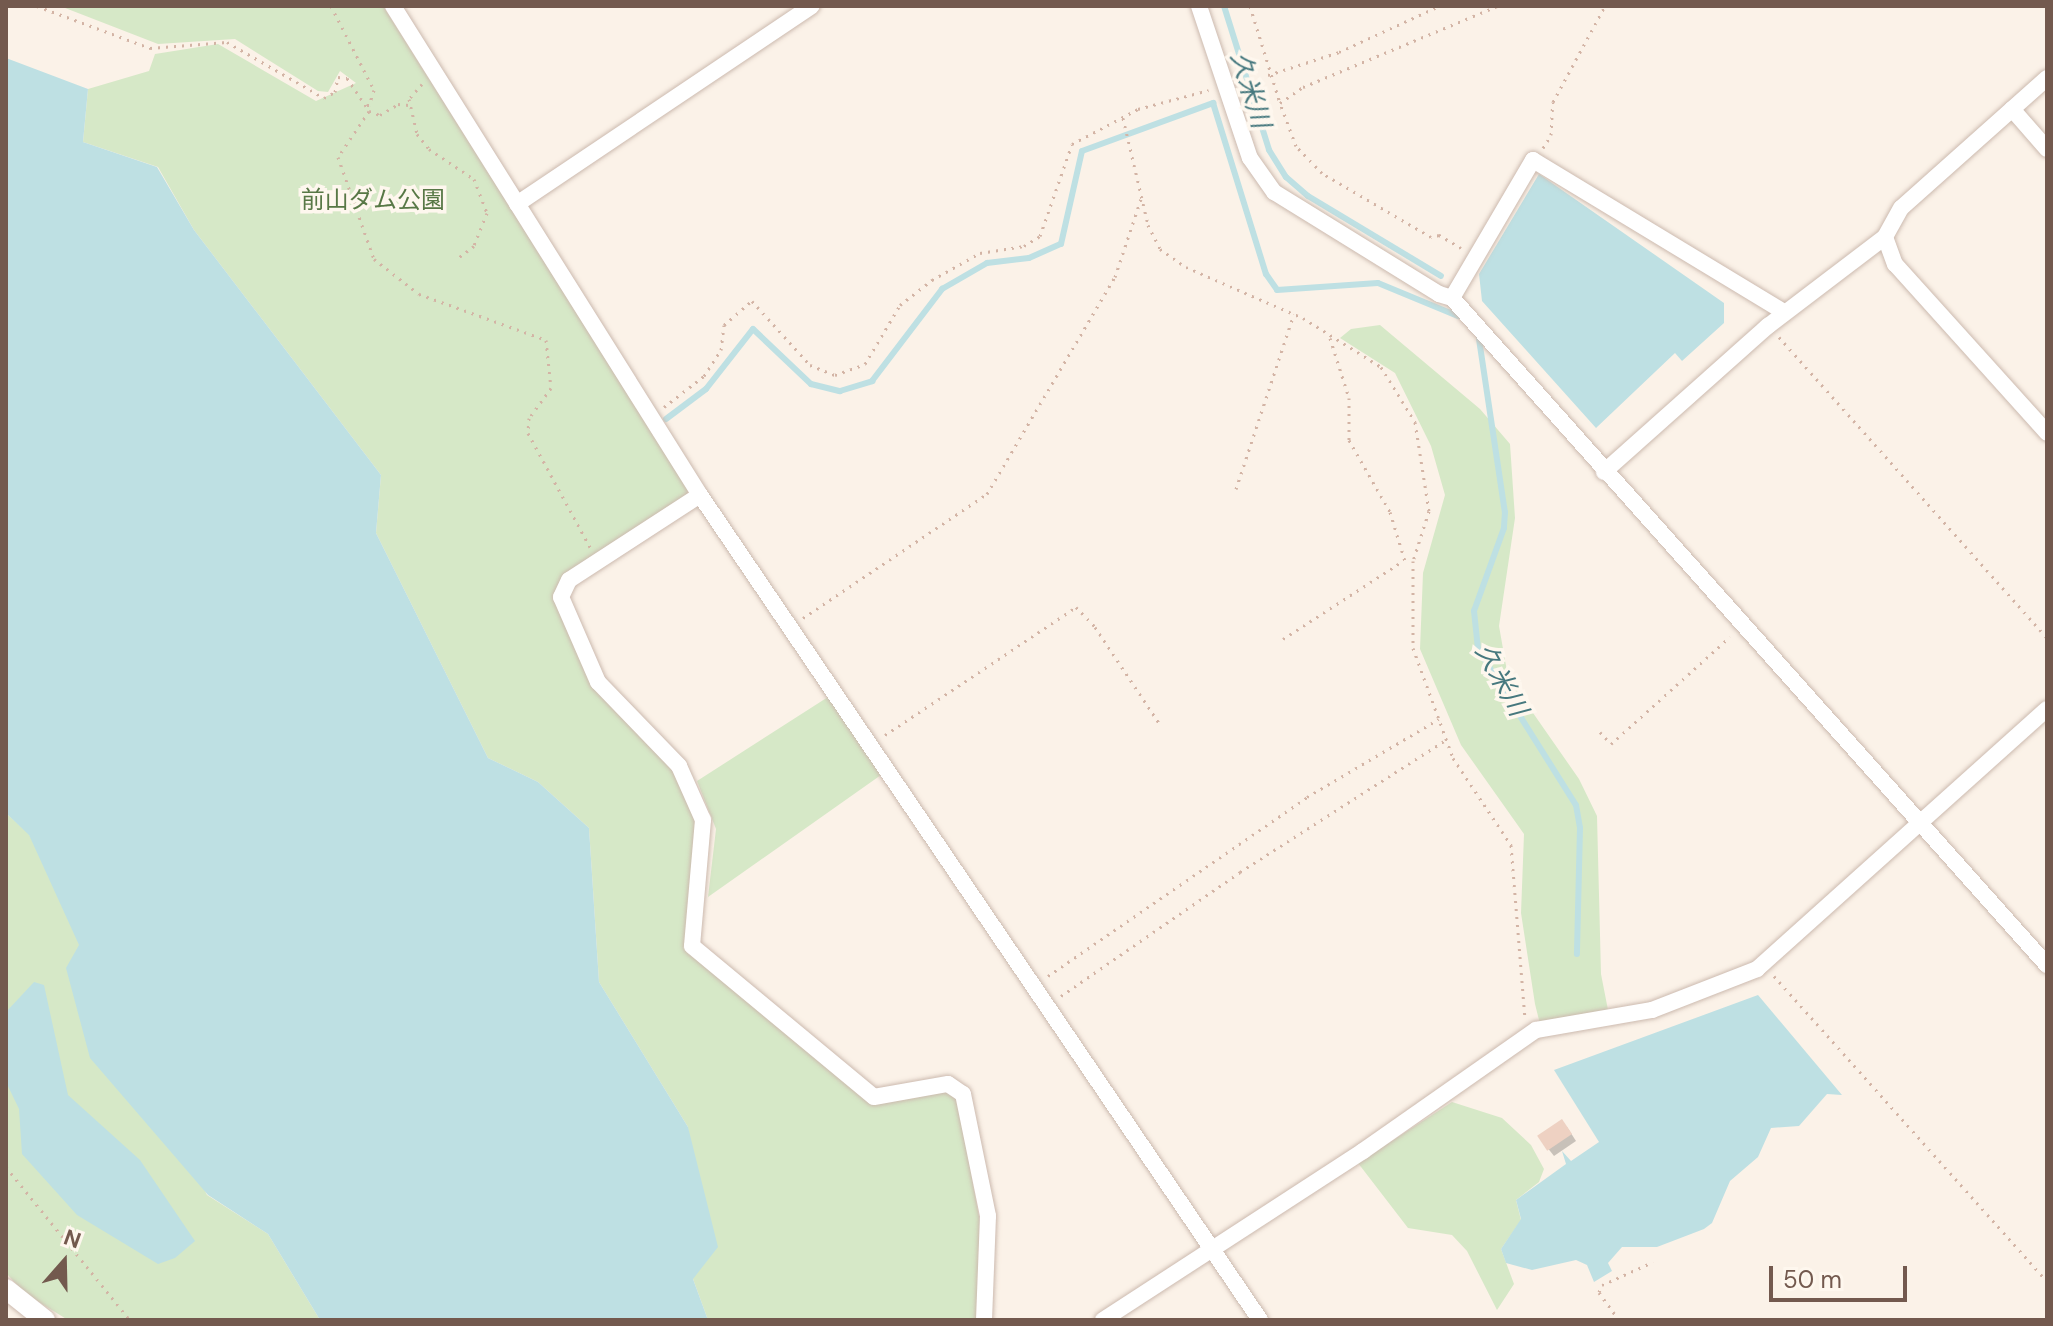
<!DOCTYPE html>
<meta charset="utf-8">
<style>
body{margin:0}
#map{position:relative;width:2053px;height:1326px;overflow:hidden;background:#fbf2e8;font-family:"DM Sans","Noto Sans JP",sans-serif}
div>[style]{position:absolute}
.green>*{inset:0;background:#d6e8c7}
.water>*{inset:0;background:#bee0e3}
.shadow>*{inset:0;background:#0003}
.stream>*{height:6px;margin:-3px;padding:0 3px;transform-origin:3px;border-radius:3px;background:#bee0e3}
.building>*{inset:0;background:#eed1c2;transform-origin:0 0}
.path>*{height:3px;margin-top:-1.5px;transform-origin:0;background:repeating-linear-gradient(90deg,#d3b4a5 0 2px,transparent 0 8px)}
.roads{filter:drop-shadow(0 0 2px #ccbaaf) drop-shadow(0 0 2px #ccbaaf)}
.minor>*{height:16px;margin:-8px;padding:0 8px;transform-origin:8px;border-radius:8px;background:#fff}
.tertiary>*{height:20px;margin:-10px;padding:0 10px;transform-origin:10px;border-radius:10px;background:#fff}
span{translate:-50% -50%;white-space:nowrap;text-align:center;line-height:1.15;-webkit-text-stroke:7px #fef7ee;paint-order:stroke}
.park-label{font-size:24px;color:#587846}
.water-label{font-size:26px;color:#46787e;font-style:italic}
.frame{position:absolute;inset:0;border:8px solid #73594e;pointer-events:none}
.north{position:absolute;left:24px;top:1222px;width:80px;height:80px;-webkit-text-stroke:6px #fef7ee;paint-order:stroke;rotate:20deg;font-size:22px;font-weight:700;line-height:32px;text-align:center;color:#73594e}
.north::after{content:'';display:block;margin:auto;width:28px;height:36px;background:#73594e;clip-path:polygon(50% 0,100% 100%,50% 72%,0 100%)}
.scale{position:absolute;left:1769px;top:1266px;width:138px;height:36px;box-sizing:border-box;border:4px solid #73594e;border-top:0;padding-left:10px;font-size:24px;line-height:28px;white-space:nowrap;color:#73594e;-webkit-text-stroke:6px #fef7ee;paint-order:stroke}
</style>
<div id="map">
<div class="green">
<i style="clip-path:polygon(60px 6px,383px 6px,688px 490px,687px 496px,565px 578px,556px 591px,593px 684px,675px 769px,699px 828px,685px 950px,867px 1097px,948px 1090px,957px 1097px,980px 1222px,976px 1320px,708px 1320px,693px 1279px,688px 1127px,599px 982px,589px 828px,538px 782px,488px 758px,376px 533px,381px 475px,194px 230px,158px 167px,83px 142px,88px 89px,149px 71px,155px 54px,218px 44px,316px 101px,356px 83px,340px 71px,328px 92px,318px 91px,235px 39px,158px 44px)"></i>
<i style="clip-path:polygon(1380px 325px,1480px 409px,1510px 444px,1515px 518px,1499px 626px,1508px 677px,1579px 779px,1597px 816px,1601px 974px,1608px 1010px,1566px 1025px,1540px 1024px,1535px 1004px,1521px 913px,1524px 834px,1461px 745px,1420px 649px,1423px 573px,1445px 495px,1431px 446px,1395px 373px,1340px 338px,1351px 329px)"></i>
<i style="clip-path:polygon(828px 697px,881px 775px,708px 897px,716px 829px,697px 781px)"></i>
<i style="clip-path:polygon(6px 813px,29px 834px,207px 1195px,268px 1234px,320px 1320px,68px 1320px,26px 1294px,6px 1273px)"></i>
<i style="clip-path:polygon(1452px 1102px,1502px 1118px,1531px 1145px,1544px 1169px,1539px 1182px,1516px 1200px,1521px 1220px,1501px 1249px,1514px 1284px,1497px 1310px,1467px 1251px,1452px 1235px,1408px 1228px,1358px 1163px)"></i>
</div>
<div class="water">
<i style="clip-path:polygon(6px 58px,88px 89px,83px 142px,157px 167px,194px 230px,381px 475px,376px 533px,488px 758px,538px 782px,589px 828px,599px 982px,688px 1127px,718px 1247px,693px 1279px,708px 1320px,320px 1320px,268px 1234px,208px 1195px,90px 1058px,66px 968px,79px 945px,29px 835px,6px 813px)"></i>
<i style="clip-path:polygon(1539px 174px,1724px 303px,1724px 323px,1682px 361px,1675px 353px,1596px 428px,1482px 301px,1479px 274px)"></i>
<i style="clip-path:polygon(34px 982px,44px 985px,68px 1095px,140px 1160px,195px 1241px,175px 1258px,158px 1264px,77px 1215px,22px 1154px,19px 1109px,6px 1082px,6px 1012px)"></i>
<i style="clip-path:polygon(1758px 995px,1842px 1095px,1827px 1094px,1799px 1126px,1771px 1128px,1758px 1157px,1730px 1181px,1712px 1223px,1704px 1229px,1657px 1247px,1622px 1247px,1608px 1263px,1612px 1271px,1594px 1282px,1587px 1265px,1576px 1260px,1532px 1270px,1506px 1263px,1501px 1249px,1521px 1219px,1516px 1200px,1566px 1164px,1562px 1151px,1571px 1161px,1599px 1142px,1554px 1070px)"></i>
</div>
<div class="shadow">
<i style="clip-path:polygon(1567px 1127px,1576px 1141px,1554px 1156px,1539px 1137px)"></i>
</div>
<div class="stream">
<i style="left:1224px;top:6px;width:151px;rotate:72.6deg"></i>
<i style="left:1269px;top:150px;width:32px;rotate:58deg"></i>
<i style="left:1286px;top:177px;width:29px;rotate:41deg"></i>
<i style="left:1308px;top:196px;width:155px;rotate:31deg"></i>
<i style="left:1479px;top:339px;width:175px;rotate:81.5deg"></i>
<i style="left:1505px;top:512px;width:16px;rotate:94deg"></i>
<i style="left:1504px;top:528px;width:88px;rotate:109.9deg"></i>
<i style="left:1474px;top:611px;width:38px;rotate:84deg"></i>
<i style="left:1478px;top:649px;width:184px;rotate:57.9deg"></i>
<i style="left:1576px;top:805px;width:23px;rotate:80deg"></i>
<i style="left:1580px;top:828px;width:126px;rotate:91.4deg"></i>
<i style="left:666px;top:419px;width:50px;rotate:-36.9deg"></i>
<i style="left:706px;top:389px;width:76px;rotate:-51.9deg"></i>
<i style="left:753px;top:329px;width:80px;rotate:43.5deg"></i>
<i style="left:811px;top:384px;width:30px;rotate:14deg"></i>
<i style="left:840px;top:391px;width:34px;rotate:-17deg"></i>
<i style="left:872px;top:381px;width:116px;rotate:-52.7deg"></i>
<i style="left:942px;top:289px;width:52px;rotate:-30deg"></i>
<i style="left:987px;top:263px;width:42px;rotate:-6.8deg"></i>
<i style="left:1029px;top:258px;width:35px;rotate:-24deg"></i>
<i style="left:1061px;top:244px;width:95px;rotate:-77.3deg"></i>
<i style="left:1082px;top:151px;width:140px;rotate:-20.1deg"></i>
<i style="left:1213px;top:103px;width:179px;rotate:72.8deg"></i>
<i style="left:1266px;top:274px;width:19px;rotate:55deg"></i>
<i style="left:1277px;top:290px;width:101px;rotate:-4deg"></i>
<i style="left:1378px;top:283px;width:87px;rotate:22.4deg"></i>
</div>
<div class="building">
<i style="left:1562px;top:1119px;width:18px;height:30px;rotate:56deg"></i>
</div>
<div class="path">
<i style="left:37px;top:6px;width:121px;rotate:20.4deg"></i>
<i style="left:150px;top:48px;width:77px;rotate:-4.5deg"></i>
<i style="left:227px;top:42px;width:112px;rotate:30deg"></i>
<i style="left:324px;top:98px;width:13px;rotate:-29deg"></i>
<i style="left:335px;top:92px;width:15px;rotate:-79deg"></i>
<i style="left:338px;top:77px;width:9px;rotate:6deg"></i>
<i style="left:347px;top:78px;width:40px;rotate:56deg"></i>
<i style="left:369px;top:111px;width:55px;rotate:124deg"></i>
<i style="left:338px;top:157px;width:108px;rotate:70.6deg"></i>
<i style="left:374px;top:259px;width:57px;rotate:37.9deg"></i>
<i style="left:419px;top:294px;width:135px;rotate:19.9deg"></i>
<i style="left:546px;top:340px;width:48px;rotate:84.1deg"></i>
<i style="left:551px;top:388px;width:37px;rotate:126deg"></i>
<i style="left:529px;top:418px;width:15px;rotate:94deg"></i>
<i style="left:528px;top:433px;width:130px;rotate:61.5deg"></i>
<i style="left:331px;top:6px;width:94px;rotate:62.9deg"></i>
<i style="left:374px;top:90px;width:16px;rotate:108deg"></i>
<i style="left:369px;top:105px;width:5px;rotate:180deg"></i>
<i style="left:1250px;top:6px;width:102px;rotate:72.8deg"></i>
<i style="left:1268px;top:75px;width:75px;rotate:-17.9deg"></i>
<i style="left:1339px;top:52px;width:110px;rotate:-24.7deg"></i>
<i style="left:422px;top:84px;width:20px;rotate:131deg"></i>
<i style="left:409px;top:99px;width:36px;rotate:77deg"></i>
<i style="left:417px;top:134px;width:19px;rotate:51deg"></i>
<i style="left:429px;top:149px;width:54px;rotate:33.7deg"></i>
<i style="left:474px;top:179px;width:36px;rotate:69deg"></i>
<i style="left:487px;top:213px;width:35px;rotate:112deg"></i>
<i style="left:474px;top:246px;width:21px;rotate:143deg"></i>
<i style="left:369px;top:111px;width:12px;rotate:20deg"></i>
<i style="left:380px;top:115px;width:21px;rotate:-31deg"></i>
<i style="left:398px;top:104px;width:11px;rotate:5deg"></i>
<i style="left:1123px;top:118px;width:110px;rotate:76.8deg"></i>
<i style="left:1148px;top:225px;width:27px;rotate:63deg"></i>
<i style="left:1160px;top:249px;width:32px;rotate:35deg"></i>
<i style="left:1186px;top:267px;width:128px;rotate:23.6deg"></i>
<i style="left:1303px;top:318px;width:92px;rotate:32.1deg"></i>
<i style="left:1381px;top:367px;width:65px;rotate:58.3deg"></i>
<i style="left:1415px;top:422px;width:90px;rotate:81.1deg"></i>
<i style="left:1429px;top:511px;width:52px;rotate:107.7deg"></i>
<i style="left:1413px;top:561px;width:87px;rotate:90deg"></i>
<i style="left:1413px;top:648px;width:117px;rotate:70deg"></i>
<i style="left:1453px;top:758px;width:105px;rotate:56.3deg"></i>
<i style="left:1511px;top:845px;width:175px;rotate:85.4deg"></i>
<i style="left:1543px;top:148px;width:15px;rotate:-58deg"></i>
<i style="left:1551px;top:135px;width:33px;rotate:-87deg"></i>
<i style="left:1553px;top:102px;width:109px;rotate:-61.6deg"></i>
<i style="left:1461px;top:248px;width:26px;rotate:-149deg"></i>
<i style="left:1439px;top:235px;width:8px;rotate:166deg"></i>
<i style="left:1431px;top:237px;width:126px;rotate:-149.6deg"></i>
<i style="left:1322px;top:173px;width:37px;rotate:-134deg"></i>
<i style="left:1296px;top:146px;width:46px;rotate:-110.4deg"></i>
<i style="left:1280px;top:103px;width:28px;rotate:-35deg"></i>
<i style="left:1303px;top:87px;width:211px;rotate:-22.6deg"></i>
<i style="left:1779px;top:337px;width:403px;rotate:48.3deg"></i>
<i style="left:1330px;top:338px;width:63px;rotate:72.4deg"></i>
<i style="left:1349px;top:398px;width:42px;rotate:90deg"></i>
<i style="left:1349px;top:440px;width:83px;rotate:60.3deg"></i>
<i style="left:1390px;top:512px;width:51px;rotate:73deg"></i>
<i style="left:664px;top:407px;width:51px;rotate:-37.8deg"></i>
<i style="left:704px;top:376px;width:31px;rotate:-57deg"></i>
<i style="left:721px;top:350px;width:25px;rotate:-83deg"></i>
<i style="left:724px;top:325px;width:37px;rotate:-41deg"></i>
<i style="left:752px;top:301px;width:86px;rotate:47.8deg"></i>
<i style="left:810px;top:365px;width:27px;rotate:22deg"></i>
<i style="left:835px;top:375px;width:32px;rotate:-20deg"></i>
<i style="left:865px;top:364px;width:69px;rotate:-59.3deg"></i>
<i style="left:900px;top:305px;width:41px;rotate:-38deg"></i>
<i style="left:932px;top:280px;width:55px;rotate:-29.4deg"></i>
<i style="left:980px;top:253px;width:45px;rotate:-9deg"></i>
<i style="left:1024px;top:246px;width:19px;rotate:-32deg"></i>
<i style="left:1040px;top:236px;width:97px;rotate:-70.8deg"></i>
<i style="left:1072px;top:144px;width:75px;rotate:-27.9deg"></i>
<i style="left:1138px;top:109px;width:73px;rotate:-15deg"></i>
<i style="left:1236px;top:489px;width:184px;rotate:-71.7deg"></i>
<i style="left:803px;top:618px;width:222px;rotate:-34deg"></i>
<i style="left:987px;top:494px;width:252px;rotate:-59.5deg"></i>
<i style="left:1115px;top:277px;width:85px;rotate:-71.6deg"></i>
<i style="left:1283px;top:639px;width:143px;rotate:-33deg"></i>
<i style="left:1600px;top:732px;width:16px;rotate:47deg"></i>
<i style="left:1611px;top:744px;width:160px;rotate:-42deg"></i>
<i style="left:885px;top:735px;width:230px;rotate:-33.8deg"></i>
<i style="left:1076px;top:607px;width:28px;rotate:46deg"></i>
<i style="left:1095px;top:627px;width:115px;rotate:56.3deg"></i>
<i style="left:1048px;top:976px;width:315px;rotate:-34.6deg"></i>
<i style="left:1307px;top:797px;width:153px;rotate:-30.6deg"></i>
<i style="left:1774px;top:976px;width:409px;rotate:48.2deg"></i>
<i style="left:1061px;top:996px;width:218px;rotate:-34.7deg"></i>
<i style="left:1240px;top:872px;width:245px;rotate:-32.7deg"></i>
<i style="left:6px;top:1167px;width:197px;rotate:51deg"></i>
<i style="left:1619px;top:1320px;width:34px;rotate:-126deg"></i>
<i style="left:1599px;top:1292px;width:8px;rotate:-67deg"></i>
<i style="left:1602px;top:1285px;width:56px;rotate:-24.3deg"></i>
</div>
<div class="roads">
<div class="minor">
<i style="left:393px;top:6px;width:577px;rotate:57.88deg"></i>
<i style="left:700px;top:495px;width:997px;rotate:55.83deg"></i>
<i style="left:1199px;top:6px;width:160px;rotate:71.5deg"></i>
<i style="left:1250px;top:158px;width:42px;rotate:54.8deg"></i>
<i style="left:1274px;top:192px;width:194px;rotate:31.7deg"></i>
<i style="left:1439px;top:294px;width:14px;rotate:17deg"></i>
<i style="left:1452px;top:298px;width:894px;rotate:48.27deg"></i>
<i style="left:2047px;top:78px;width:195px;rotate:138.3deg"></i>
<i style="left:1901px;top:208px;width:33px;rotate:119deg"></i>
<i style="left:1885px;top:237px;width:29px;rotate:70deg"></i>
<i style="left:1895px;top:264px;width:227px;rotate:48deg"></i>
<i style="left:2012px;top:109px;width:53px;rotate:48.8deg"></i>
<i style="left:517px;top:204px;width:355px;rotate:-33.9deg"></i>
<i style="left:1452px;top:298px;width:160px;rotate:-59.6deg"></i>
<i style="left:1533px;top:160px;width:293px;rotate:31.2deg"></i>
<i style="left:1604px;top:472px;width:220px;rotate:-41.7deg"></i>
<i style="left:1768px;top:326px;width:147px;rotate:-37.3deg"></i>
<i style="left:700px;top:495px;width:156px;rotate:147deg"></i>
<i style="left:569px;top:580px;width:19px;rotate:115deg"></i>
<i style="left:561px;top:597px;width:93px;rotate:66.5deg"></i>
<i style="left:598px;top:682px;width:117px;rotate:46deg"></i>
<i style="left:679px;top:766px;width:59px;rotate:66deg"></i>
<i style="left:703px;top:820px;width:126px;rotate:95deg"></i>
<i style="left:692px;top:946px;width:236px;rotate:39.7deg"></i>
<i style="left:874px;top:1097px;width:75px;rotate:-10deg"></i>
<i style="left:948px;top:1084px;width:18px;rotate:34deg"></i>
<i style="left:963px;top:1094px;width:125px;rotate:78.4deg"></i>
<i style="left:988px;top:1216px;width:104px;rotate:92.2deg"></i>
<i style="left:1103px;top:1320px;width:310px;rotate:-33deg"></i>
<i style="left:1363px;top:1151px;width:211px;rotate:-35deg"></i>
<i style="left:1536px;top:1030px;width:118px;rotate:-9.8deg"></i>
<i style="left:1652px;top:1010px;width:113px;rotate:-21.3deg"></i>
<i style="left:1757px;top:969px;width:389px;rotate:-41.9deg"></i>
</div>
<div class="tertiary">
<i style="left:6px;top:1289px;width:50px;rotate:38.5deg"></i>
</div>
</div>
<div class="park-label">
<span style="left:373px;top:200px">前山ダム公園</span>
</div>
<div class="water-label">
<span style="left:1250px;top:90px;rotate:73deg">久米川</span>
<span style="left:1501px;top:680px;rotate:61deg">久米川</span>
</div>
<div class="frame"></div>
<div class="north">N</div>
<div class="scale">50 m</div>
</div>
